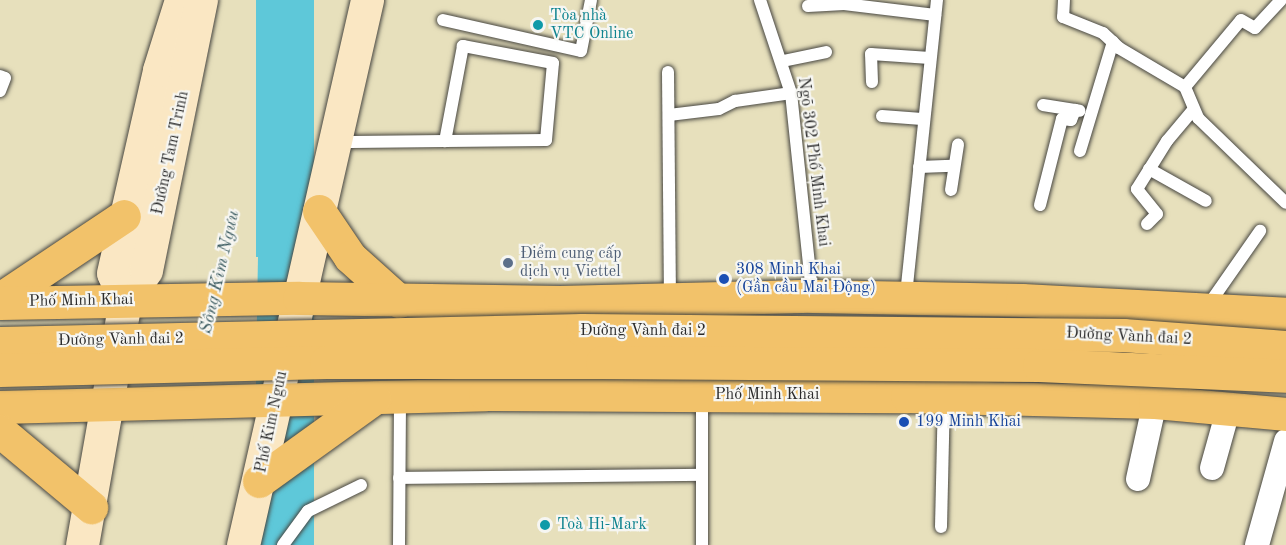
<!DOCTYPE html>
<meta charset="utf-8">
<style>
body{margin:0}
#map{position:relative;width:1286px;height:545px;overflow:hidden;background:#e7e0bc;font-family:"Old Standard TT",serif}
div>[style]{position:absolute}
.water>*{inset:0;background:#5ec8d9;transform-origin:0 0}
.pier>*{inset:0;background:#e7e0bc;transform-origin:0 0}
.roads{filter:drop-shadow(0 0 2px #474641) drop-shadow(0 0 2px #474641)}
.service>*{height:12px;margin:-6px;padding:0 6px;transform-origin:6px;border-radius:6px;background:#fff}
.minor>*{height:24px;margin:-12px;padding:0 12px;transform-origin:12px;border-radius:12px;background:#fff}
.secondary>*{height:33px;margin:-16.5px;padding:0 16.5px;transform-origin:16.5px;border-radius:16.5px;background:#fae7c3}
.primary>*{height:33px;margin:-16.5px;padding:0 16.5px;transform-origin:16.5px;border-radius:16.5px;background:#f2c26a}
.bridges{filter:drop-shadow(0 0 2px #474641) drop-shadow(0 0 2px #474641)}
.trunk-bridge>*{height:33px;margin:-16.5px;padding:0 16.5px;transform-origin:16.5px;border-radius:16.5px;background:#f2c26a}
.dots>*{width:16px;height:16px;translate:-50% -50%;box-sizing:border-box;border:3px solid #f6f6f2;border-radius:50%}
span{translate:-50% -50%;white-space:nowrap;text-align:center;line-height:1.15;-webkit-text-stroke:4.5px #f6f6f2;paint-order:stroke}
.culture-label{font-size:16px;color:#0d838f}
.left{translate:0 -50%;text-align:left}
.street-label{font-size:16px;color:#2b2b2b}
.service-label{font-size:16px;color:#4e5e75}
.transit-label{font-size:16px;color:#164399}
.water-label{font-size:18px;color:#3a5a5f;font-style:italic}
</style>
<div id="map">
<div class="water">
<i style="left:256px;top:0;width:58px;height:558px"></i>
</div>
<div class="pier">
<i style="left:197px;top:256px;width:61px;height:192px;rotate:1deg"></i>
</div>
<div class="roads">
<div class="service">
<i style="left:760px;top:0;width:98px;rotate:71.6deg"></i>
<i style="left:791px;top:93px;width:202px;rotate:84deg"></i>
<i style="left:1064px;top:0;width:17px;rotate:93deg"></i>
<i style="left:1063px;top:17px;width:43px;rotate:21.8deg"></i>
<i style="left:1103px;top:33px;width:22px;rotate:43deg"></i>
<i style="left:1119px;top:48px;width:77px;rotate:30.6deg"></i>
<i style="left:1185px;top:87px;width:34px;rotate:67deg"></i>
<i style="left:1198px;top:118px;width:122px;rotate:44deg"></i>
<i style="left:808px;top:6px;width:36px;rotate:-3deg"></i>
<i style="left:844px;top:4px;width:92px;rotate:6.9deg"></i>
<i style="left:443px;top:20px;width:141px;rotate:12.7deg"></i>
<i style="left:581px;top:51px;width:52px;rotate:-78.9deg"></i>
<i style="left:783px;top:61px;width:44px;rotate:-11.8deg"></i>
<i style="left:668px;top:72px;width:227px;rotate:89.5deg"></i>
<i style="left:0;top:76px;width:5px;rotate:22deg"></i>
<i style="left:5px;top:78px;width:14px;rotate:111deg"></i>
<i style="left:872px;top:82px;width:28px;rotate:-92deg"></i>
<i style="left:871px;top:54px;width:59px;rotate:3.9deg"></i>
<i style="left:1185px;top:87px;width:87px;rotate:-50.1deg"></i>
<i style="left:1241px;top:20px;width:16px;rotate:30deg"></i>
<i style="left:1255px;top:28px;width:38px;rotate:-47deg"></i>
<i style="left:1043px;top:105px;width:37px;rotate:9deg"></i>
<i style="left:669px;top:115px;width:50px;rotate:-6.8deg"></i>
<i style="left:719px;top:109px;width:18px;rotate:-27deg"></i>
<i style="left:735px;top:101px;width:57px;rotate:-8.1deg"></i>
<i style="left:882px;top:116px;width:40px;rotate:4.3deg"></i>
<i style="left:336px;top:143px;width:15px;rotate:-4deg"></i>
<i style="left:351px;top:142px;width:94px;rotate:-0.6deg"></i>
<i style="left:445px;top:141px;width:101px;rotate:-0.6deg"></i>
<i style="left:546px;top:140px;width:77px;rotate:-84.8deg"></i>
<i style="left:553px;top:63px;width:92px;rotate:-169.3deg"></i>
<i style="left:463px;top:46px;width:97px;rotate:100.7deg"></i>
<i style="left:1080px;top:151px;width:114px;rotate:-73.2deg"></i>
<i style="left:919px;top:167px;width:33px;rotate:-2deg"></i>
<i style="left:1149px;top:169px;width:65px;rotate:29.3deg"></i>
<i style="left:951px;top:190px;width:46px;rotate:-81.2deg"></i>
<i style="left:1040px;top:205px;width:89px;rotate:-75.7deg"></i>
<i style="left:1062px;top:119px;width:9px;rotate:6deg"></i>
<i style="left:1071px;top:120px;width:11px;rotate:-68deg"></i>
<i style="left:1147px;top:224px;width:14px;rotate:-45deg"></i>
<i style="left:1157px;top:214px;width:32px;rotate:-129deg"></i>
<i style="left:1137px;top:189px;width:57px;rotate:-58deg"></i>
<i style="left:1167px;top:141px;width:40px;rotate:-50deg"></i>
<i style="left:906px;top:295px;width:297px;rotate:-84deg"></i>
<i style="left:1207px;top:307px;width:93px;rotate:-55.1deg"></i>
<i style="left:702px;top:396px;width:149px;rotate:90deg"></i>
<i style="left:399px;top:478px;width:303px;rotate:-0.6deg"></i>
<i style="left:941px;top:527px;width:129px;rotate:-88.7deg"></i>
<i style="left:283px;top:545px;width:42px;rotate:-53.7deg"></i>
<i style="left:308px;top:511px;width:59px;rotate:-26.1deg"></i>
<i style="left:399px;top:545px;width:148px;rotate:-89.6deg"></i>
</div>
<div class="minor">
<i style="left:1212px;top:468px;width:63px;rotate:-74.4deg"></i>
<i style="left:1138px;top:479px;width:79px;rotate:-77.6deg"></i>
<i style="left:1257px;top:545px;width:108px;rotate:-74.4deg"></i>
</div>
<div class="secondary">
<i style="left:125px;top:301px;width:30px;rotate:-113deg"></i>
<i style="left:113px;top:273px;width:208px;rotate:-77.2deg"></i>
<i style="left:159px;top:70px;width:73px;rotate:-72.6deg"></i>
<i style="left:82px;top:545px;width:248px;rotate:-80deg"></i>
<i style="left:125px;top:301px;width:37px;rotate:-56deg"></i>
<i style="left:146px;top:270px;width:276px;rotate:-78.5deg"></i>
<i style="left:243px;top:545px;width:559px;rotate:-77.18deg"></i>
</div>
<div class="primary">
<i style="left:319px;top:211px;width:55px;rotate:56deg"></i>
<i style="left:350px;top:257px;width:66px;rotate:41.9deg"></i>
<i style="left:0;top:299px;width:149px;rotate:-33.8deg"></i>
<i style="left:0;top:303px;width:299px;rotate:-1deg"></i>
<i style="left:299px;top:298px;width:261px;rotate:0.9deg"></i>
<i style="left:560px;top:302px;width:252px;rotate:-1.4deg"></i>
<i style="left:812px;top:296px;width:210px;rotate:1.1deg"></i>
<i style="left:1022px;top:300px;width:264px;rotate:3deg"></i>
<i style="left:0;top:407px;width:485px;rotate:-1.5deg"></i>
<i style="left:485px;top:394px;width:422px;rotate:0.3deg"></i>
<i style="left:907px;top:396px;width:248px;rotate:1.4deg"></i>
<i style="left:1155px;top:402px;width:132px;rotate:5.2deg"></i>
<i style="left:0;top:431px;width:119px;rotate:39.9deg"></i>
<i style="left:259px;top:481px;width:142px;rotate:-35.8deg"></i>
</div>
</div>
<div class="bridges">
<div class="trunk-bridge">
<i style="left:0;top:343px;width:582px;rotate:-1.28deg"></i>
<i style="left:582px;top:330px;width:541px;rotate:0.53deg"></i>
<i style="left:1123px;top:335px;width:163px;rotate:4.2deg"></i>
<i style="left:0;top:370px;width:326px;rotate:-1.4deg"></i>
<i style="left:326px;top:362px;width:276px"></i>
<i style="left:602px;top:362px;width:437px;rotate:0.4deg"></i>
<i style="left:1039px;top:365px;width:247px;rotate:2.5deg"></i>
</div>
</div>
<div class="dots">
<i style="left:538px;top:25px;background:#0f9aa8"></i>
<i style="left:508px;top:263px;background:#5c6f8a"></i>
<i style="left:724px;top:279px;background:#1a4fb4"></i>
<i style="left:904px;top:422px;background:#1a4fb4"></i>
<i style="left:545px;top:525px;background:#0f9aa8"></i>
</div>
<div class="culture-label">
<span class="left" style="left:550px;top:25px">Tòa nhà<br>VTC Online</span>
<span class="left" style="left:557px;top:525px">Toà Hi-Mark</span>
</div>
<div class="street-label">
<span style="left:171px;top:153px;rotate:-78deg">Đường Tam Trinh</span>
<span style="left:813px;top:162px;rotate:83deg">Ngõ 302 Phố Minh Khai</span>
<span style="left:81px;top:301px;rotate:-1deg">Phố Minh Khai</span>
<span style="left:643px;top:331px">Đường Vành đai 2</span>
<span style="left:1129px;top:337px;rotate:3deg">Đường Vành đai 2</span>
<span style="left:121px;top:340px;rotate:-1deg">Đường Vành đai 2</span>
<span style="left:767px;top:395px">Phố Minh Khai</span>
<span style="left:272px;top:422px;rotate:-78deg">Phố Kim Ngưu</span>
</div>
<div class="service-label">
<span class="left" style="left:520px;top:263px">Điểm cung cấp<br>dịch vụ Viettel</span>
</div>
<div class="transit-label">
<span class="left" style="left:736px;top:279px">308 Minh Khai<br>(Gần cầu Mai Động)</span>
<span class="left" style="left:916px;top:422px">199 Minh Khai</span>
</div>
<div class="water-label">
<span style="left:220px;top:272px;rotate:-77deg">Sông Kim Ngưu</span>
</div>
</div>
